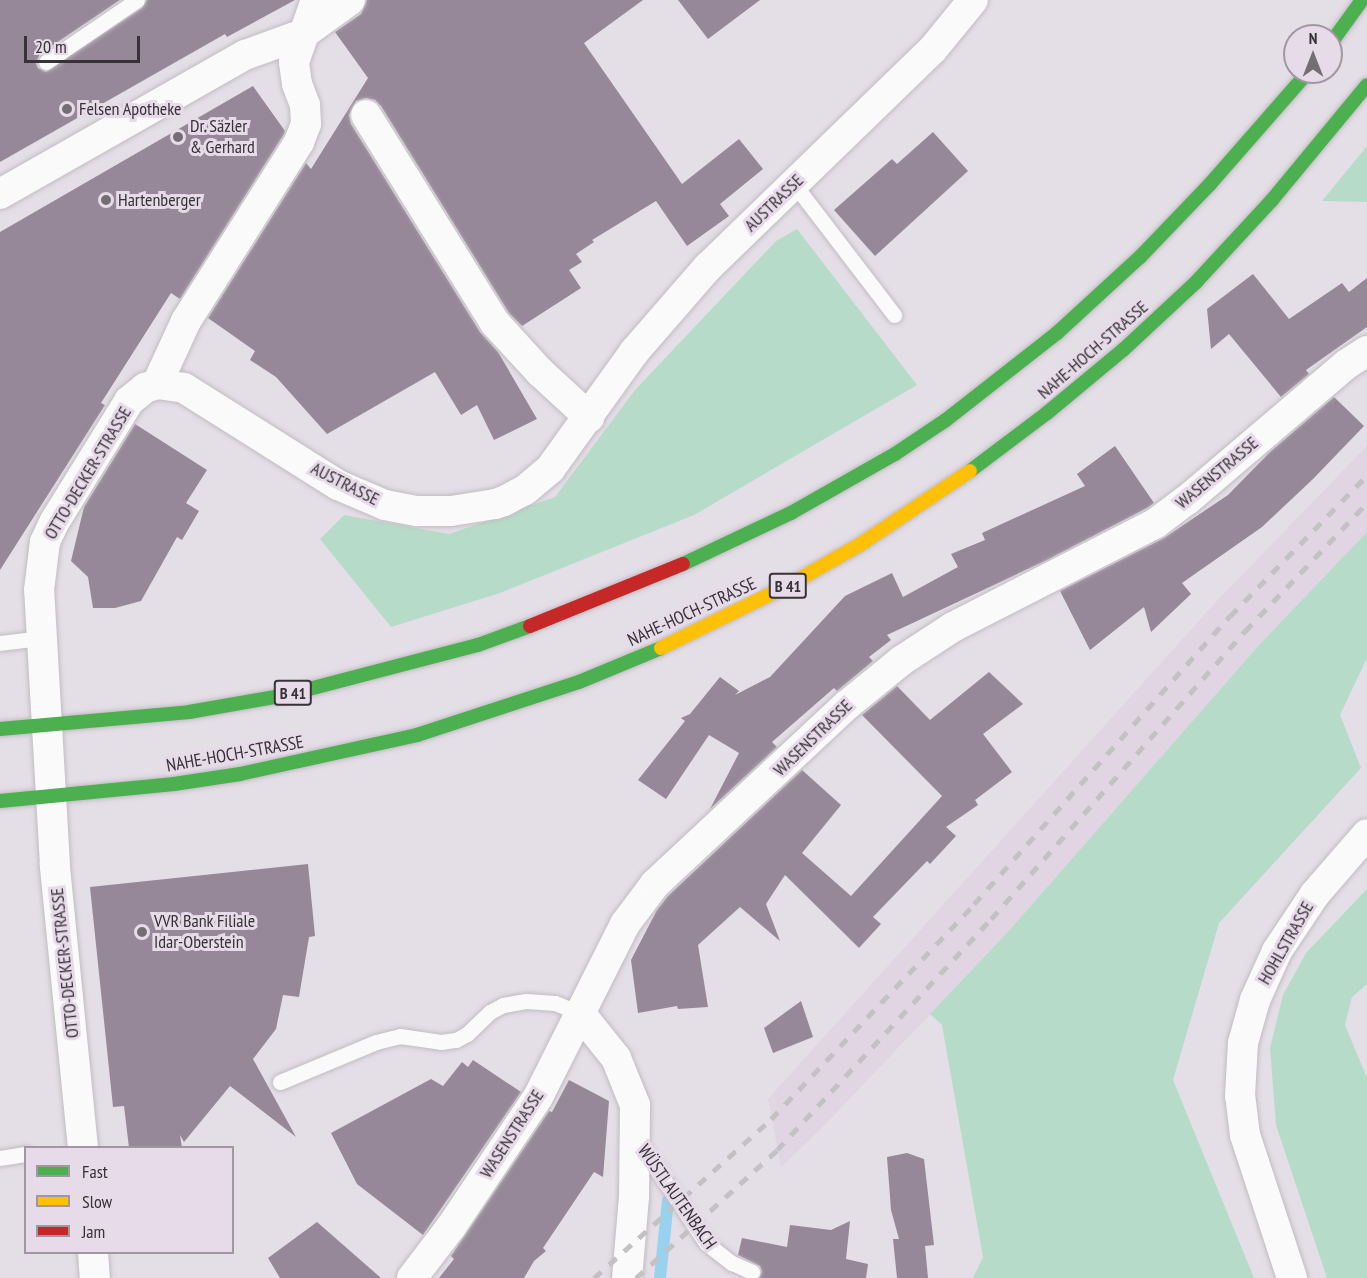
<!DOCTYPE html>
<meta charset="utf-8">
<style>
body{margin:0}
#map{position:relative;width:1367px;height:1278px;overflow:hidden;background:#e4dee6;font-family:"PT Sans Narrow",sans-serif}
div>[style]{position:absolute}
.built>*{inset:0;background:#e1d4e3}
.green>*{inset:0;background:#b6dcc9}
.stream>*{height:12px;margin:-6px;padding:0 6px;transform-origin:6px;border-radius:6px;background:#98d2ef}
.building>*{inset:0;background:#968898}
.roads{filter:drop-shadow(0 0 2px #c1bcc2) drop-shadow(0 0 2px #c1bcc2)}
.lane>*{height:15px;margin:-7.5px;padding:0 7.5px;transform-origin:7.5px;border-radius:7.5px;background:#fbfafb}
.street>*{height:30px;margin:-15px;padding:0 15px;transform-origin:15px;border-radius:15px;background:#fbfafb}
.fast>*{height:14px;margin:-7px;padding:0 7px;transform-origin:7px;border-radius:7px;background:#4caf50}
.slow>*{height:14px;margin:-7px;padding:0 7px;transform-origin:7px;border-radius:7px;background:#ffc107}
.jam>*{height:14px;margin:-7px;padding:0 7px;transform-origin:7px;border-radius:7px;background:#c62828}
.rail>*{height:4.5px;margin-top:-2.25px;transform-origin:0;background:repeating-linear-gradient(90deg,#c3c1c3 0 10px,transparent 0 20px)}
.dots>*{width:16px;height:16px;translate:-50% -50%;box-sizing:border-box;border:3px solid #e7dae9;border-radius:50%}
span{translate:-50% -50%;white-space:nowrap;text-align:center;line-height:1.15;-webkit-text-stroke:6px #e7dae9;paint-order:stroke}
.shield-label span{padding:2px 4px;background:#e7dae9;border:2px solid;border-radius:4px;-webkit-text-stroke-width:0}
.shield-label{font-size:16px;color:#373237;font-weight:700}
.poi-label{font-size:18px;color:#373237}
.left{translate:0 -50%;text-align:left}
.street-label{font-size:18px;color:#373237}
.legend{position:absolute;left:24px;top:1146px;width:210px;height:108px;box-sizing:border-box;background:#e7dae9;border:2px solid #a197a2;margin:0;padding:8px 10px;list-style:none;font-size:18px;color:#373237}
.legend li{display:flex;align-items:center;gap:12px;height:30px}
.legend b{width:30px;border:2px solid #a197a2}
.north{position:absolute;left:1283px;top:24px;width:60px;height:60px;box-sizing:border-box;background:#e7dae9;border:2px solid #a197a2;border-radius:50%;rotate:0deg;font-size:16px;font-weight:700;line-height:24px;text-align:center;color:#373237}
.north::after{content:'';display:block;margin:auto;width:21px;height:27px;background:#746e74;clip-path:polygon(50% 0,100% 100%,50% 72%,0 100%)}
.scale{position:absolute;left:24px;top:36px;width:116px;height:27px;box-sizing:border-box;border:3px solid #373237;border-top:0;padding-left:8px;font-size:18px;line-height:21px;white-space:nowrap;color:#373237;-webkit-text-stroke:4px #e7dae9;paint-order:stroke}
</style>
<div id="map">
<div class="built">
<i style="clip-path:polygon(1367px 446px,1367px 532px,1260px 644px,1007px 933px,819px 1131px,781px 1167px,768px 1099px,1216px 602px)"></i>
</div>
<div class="green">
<i style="clip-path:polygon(1367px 146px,1367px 202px,1322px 201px)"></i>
<i style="clip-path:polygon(797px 229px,917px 385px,694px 515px,500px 593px,391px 627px,320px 539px,344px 515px,449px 534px,555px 497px,635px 390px,776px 241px)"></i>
<i style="clip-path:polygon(1367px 532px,1367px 658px,1340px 715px,1361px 768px,1219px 923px,1173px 1080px,1254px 1278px,973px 1278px,983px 1257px,942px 1025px,930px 1014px,1007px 933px,1260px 644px)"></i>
<i style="clip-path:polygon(1367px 889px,1367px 984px,1352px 997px,1345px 1025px,1367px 1078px,1367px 1278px,1327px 1278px,1276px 1125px,1270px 1048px,1283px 995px,1306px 953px)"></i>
</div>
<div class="stream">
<i style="left:660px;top:1278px;width:78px;rotate:-84.1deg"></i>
</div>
<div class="building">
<i style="clip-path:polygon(0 0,120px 0,40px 54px,36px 63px,38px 68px,46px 72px,142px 8px,147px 0,295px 0,227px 37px,225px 34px,0 162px)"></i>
<i style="clip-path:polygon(367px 0,643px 0,584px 43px,682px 184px,739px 139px,763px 169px,720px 204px,729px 216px,687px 246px,656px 201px,592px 240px,594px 242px,576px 254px,582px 262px,569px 270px,581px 288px,522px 326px,509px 313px,381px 106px,375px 100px,366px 98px,356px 101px,349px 115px,351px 124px,480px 332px,498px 352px,537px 419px,494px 440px,477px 405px,461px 415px,435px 372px,327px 434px,276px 377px,250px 360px,255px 351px,208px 318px,306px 163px,311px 169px,368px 78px,335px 32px,361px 14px)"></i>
<i style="clip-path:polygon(678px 0,760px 0,708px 39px)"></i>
<i style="clip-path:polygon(253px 86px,285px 131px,284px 134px,180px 299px,171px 293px,101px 403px,105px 405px,0 570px,0 232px)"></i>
<i style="clip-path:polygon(933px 132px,968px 171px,875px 256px,834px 210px,892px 159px,897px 164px)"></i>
<i style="clip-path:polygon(1253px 274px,1289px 319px,1342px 283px,1349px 292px,1367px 278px,1367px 327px,1306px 370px,1309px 374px,1281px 397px,1229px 334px,1211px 349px,1207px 309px)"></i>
<i style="clip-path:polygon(1334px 397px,1364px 426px,1313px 479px,1262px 527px,1182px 583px,1191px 594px,1151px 632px,1144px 607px,1090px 650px,1060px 591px,1164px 538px,1228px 495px,1270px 452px)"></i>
<i style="clip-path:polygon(135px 424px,207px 470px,186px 503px,199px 511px,182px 540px,177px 537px,141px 601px,115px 608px,93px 608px,88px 577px,71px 561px,84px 507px)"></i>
<i style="clip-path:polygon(1115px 446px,1154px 503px,1147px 508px,1045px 561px,887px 635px,891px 640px,869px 657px,873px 661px,837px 691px,834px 688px,772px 742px,777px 747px,710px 809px,739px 753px,709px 735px,666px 799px,638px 780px,685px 721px,681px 718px,690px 714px,720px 677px,739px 691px,735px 695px,770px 677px,845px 596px,892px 573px,903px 597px,958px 567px,951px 554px,985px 540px,982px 533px,1085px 486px,1077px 474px)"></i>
<i style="clip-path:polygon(989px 672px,1023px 704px,983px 734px,1012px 772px,975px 800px,978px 805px,946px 827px,956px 836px,930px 864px,927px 861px,873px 917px,881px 924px,859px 948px,785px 875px,766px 904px,780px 941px,740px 907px,698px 945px,708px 1007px,678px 1009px,677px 1006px,638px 1013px,631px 960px,657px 910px,668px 896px,802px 770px,841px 805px,802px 853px,851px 896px,942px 796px,862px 715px,897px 686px,930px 720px)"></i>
<i style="clip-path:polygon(308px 864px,315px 936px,309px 937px,299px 997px,283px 995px,276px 1029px,253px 1059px,296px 1137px,230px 1086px,184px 1142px,180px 1135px,182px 1148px,129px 1148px,124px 1106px,113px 1107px,90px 887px)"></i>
<i style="clip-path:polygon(801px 1001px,813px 1037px,773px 1053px,764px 1028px)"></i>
<i style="clip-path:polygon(473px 1060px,521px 1092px,423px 1235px,357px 1184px,331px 1133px,431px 1079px,443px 1086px,462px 1062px,468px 1067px)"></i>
<i style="clip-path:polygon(569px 1080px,609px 1101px,603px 1177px,594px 1172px,543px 1248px,546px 1251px,534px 1261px,524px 1278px,439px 1278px,454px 1259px,451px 1256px,549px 1111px,552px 1112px)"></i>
<i style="clip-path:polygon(907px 1153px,924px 1159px,934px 1245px,925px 1246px,928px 1278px,897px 1278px,893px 1239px,899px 1239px,891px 1210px,887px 1157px)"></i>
<i style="clip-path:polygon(850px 1221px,846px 1259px,868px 1264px,866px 1278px,759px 1278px,762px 1272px,760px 1266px,738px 1255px,742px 1238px,787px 1247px,790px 1225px,831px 1230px)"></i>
<i style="clip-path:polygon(317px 1222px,381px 1278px,280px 1278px,268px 1258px)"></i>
</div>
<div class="roads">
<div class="lane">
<i style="left:46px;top:62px;width:110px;rotate:-34.3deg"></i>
<i style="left:794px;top:184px;width:165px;rotate:52.6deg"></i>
<i style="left:0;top:643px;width:41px;rotate:-7deg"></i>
<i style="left:280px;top:1082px;width:104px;rotate:-22.6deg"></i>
<i style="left:376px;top:1042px;width:25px;rotate:-14deg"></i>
<i style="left:400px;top:1036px;width:41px;rotate:8.3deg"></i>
<i style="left:441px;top:1042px;width:15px;rotate:-8deg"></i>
<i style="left:456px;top:1040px;width:13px;rotate:-29deg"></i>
<i style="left:467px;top:1034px;width:32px;rotate:-44deg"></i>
<i style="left:490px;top:1012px;width:15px;rotate:-28deg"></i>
<i style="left:503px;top:1005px;width:23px;rotate:-10deg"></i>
<i style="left:526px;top:1001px;width:29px;rotate:4deg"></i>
<i style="left:555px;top:1003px;width:27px;rotate:22deg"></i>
<i style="left:638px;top:1141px;width:123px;rotate:56.3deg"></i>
<i style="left:706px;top:1243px;width:33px;rotate:38deg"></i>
<i style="left:732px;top:1263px;width:22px;rotate:24deg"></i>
<i style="left:0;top:1158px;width:26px;rotate:-9deg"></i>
</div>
<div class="street">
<i style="left:366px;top:115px;width:245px;rotate:58.2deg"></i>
<i style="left:495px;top:323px;width:67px;rotate:47.4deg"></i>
<i style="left:540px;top:372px;width:67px;rotate:42.6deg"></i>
<i style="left:0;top:194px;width:282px;rotate:-29.6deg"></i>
<i style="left:245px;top:55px;width:62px;rotate:-19.9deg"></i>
<i style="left:303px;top:34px;width:58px;rotate:-35.9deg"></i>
<i style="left:157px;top:384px;width:69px;rotate:-65.3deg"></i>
<i style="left:186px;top:321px;width:212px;rotate:-57.7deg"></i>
<i style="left:299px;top:142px;width:19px;rotate:-69deg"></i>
<i style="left:306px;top:124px;width:19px;rotate:-93deg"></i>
<i style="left:305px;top:105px;width:22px;rotate:-111deg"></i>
<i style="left:297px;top:84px;width:22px;rotate:-98deg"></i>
<i style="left:294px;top:62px;width:66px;rotate:-70.5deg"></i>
<i style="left:580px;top:1013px;width:58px;rotate:51.3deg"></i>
<i style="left:616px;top:1058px;width:51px;rotate:68deg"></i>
<i style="left:635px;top:1105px;width:92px;rotate:90.6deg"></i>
<i style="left:634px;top:1197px;width:81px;rotate:94.9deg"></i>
<i style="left:83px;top:1148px;width:284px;rotate:-95.7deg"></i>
<i style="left:55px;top:865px;width:275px;rotate:-93.3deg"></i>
<i style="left:39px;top:590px;width:48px;rotate:-82.9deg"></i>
<i style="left:45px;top:542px;width:23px;rotate:-65deg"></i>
<i style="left:55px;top:521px;width:141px;rotate:-58.3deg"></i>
<i style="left:129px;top:401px;width:21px;rotate:-39deg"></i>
<i style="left:145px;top:388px;width:13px;rotate:-18deg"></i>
<i style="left:157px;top:384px;width:27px;rotate:8deg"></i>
<i style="left:184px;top:388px;width:182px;rotate:32.2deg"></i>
<i style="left:338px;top:485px;width:51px;rotate:23.1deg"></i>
<i style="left:385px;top:505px;width:33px;rotate:11deg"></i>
<i style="left:417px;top:511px;width:34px"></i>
<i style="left:451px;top:511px;width:45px;rotate:-9deg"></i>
<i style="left:495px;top:504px;width:9px;rotate:-18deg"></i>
<i style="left:504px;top:501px;width:24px;rotate:-28deg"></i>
<i style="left:525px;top:490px;width:33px;rotate:-40deg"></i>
<i style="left:550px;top:469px;width:144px;rotate:-54.3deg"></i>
<i style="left:634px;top:352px;width:113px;rotate:-49deg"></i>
<i style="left:708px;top:267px;width:313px;rotate:-44.1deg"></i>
<i style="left:933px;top:49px;width:63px;rotate:-50.8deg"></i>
<i style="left:93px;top:1252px;width:26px;rotate:86deg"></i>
<i style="left:412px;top:1278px;width:64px;rotate:-52.6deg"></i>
<i style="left:451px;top:1227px;width:156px;rotate:-56.2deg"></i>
<i style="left:538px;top:1097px;width:194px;rotate:-63.3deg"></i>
<i style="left:625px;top:924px;width:50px;rotate:-53.1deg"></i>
<i style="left:655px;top:884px;width:262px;rotate:-43deg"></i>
<i style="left:847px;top:705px;width:70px;rotate:-39.2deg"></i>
<i style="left:901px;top:661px;width:62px;rotate:-33.2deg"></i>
<i style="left:953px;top:627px;width:228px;rotate:-27.1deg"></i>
<i style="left:1156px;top:523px;width:39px;rotate:-37deg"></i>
<i style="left:1187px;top:500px;width:210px;rotate:-40.4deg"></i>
<i style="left:1347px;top:364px;width:24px;rotate:-33deg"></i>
<i style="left:1292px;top:1278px;width:151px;rotate:-108.2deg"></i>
<i style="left:1245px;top:1135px;width:39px;rotate:-97deg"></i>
<i style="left:1240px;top:1096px;width:53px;rotate:-86.8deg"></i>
<i style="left:1243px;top:1043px;width:45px;rotate:-74.4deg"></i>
<i style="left:1255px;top:1000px;width:54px;rotate:-65.8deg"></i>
<i style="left:1277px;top:951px;width:69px;rotate:-56.3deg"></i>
<i style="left:1315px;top:894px;width:79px;rotate:-49.1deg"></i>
</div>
<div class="fast">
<i style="left:1331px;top:43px;width:53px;rotate:-54.2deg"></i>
<i style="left:970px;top:471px;width:96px;rotate:-37deg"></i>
<i style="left:1047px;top:413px;width:100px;rotate:-39.7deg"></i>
<i style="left:1124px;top:349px;width:98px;rotate:-42.9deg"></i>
<i style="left:1196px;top:282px;width:112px;rotate:-47.2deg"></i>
<i style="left:1272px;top:200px;width:149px;rotate:-50.4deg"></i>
<i style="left:683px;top:564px;width:119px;rotate:-25.3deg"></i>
<i style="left:791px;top:513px;width:120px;rotate:-29.6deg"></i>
<i style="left:895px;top:454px;width:61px;rotate:-33.7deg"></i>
<i style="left:946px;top:420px;width:141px;rotate:-38.1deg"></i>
<i style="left:1057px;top:333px;width:113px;rotate:-42.5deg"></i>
<i style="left:1140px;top:257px;width:101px;rotate:-46.2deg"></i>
<i style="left:1210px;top:184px;width:149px;rotate:-48.8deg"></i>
<i style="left:0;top:729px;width:190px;rotate:-5.1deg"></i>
<i style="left:189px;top:712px;width:98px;rotate:-9.9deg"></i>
<i style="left:286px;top:695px;width:198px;rotate:-14.6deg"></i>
<i style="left:478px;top:645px;width:55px;rotate:-20.1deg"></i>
<i style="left:0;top:801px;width:175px;rotate:-5.6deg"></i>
<i style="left:174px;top:784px;width:67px;rotate:-8.6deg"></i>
<i style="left:240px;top:774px;width:181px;rotate:-12.4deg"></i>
<i style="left:417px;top:735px;width:170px;rotate:-18.1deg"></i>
<i style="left:579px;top:682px;width:89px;rotate:-22.5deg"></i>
</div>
<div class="slow">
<i style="left:661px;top:648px;width:145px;rotate:-26.2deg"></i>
<i style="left:791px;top:584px;width:81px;rotate:-29.7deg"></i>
<i style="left:861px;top:544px;width:131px;rotate:-33.8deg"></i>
</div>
<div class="jam">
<i style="left:530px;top:626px;width:165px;rotate:-22.1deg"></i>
</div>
</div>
<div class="rail">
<i style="left:594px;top:1278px;width:238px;rotate:-41.9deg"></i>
<i style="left:771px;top:1119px;width:296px;rotate:-46.6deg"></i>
<i style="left:974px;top:904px;width:385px;rotate:-48.4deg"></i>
<i style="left:1230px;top:616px;width:197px;rotate:-45.8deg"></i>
<i style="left:636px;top:1278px;width:190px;rotate:-42.2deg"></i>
<i style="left:777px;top:1150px;width:315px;rotate:-47.2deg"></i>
<i style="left:991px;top:919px;width:384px;rotate:-48.6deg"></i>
<i style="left:1245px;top:631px;width:177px;rotate:-46.4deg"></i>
</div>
<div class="dots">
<i style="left:67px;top:109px;background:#746e74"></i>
<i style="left:178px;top:137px;background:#746e74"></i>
<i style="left:106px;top:200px;background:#746e74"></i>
<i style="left:142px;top:932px;background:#746e74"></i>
</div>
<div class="shield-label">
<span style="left:788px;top:586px">B 41</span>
<span style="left:293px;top:693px">B 41</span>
</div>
<div class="poi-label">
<span class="left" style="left:79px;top:109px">Felsen Apotheke</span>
<span class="left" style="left:190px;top:137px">Dr. Säzler<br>&amp; Gerhard</span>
<span class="left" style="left:118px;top:200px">Hartenberger</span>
<span class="left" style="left:154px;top:932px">VVR Bank Filiale<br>Idar-Oberstein</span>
</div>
<div class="street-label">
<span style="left:774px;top:203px;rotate:-44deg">AUSTRASSE</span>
<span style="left:1093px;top:350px;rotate:-41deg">NAHE-HOCH-STRASSE</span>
<span style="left:88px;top:473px;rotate:-59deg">OTTO-DECKER-STRASSE</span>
<span style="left:1217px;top:473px;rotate:-40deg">WASENSTRASSE</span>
<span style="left:345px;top:484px;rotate:27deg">AUSTRASSE</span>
<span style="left:692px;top:612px;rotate:-25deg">NAHE-HOCH-STRASSE</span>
<span style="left:813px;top:738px;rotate:-44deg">WASENSTRASSE</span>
<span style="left:235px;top:754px;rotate:-10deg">NAHE-HOCH-STRASSE</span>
<span style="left:1286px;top:943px;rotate:-60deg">HOHLSTRASSE</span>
<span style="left:65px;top:963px;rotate:-96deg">OTTO-DECKER-STRASSE</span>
<span style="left:512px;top:1134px;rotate:-57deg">WASENSTRASSE</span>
<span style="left:677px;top:1197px;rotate:55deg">WÜSTLAUTENBACH</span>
</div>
<ul class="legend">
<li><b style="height:8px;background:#4caf50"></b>Fast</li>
<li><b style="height:8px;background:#ffc107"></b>Slow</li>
<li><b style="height:8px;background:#c62828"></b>Jam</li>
</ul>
<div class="north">N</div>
<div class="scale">20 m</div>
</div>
